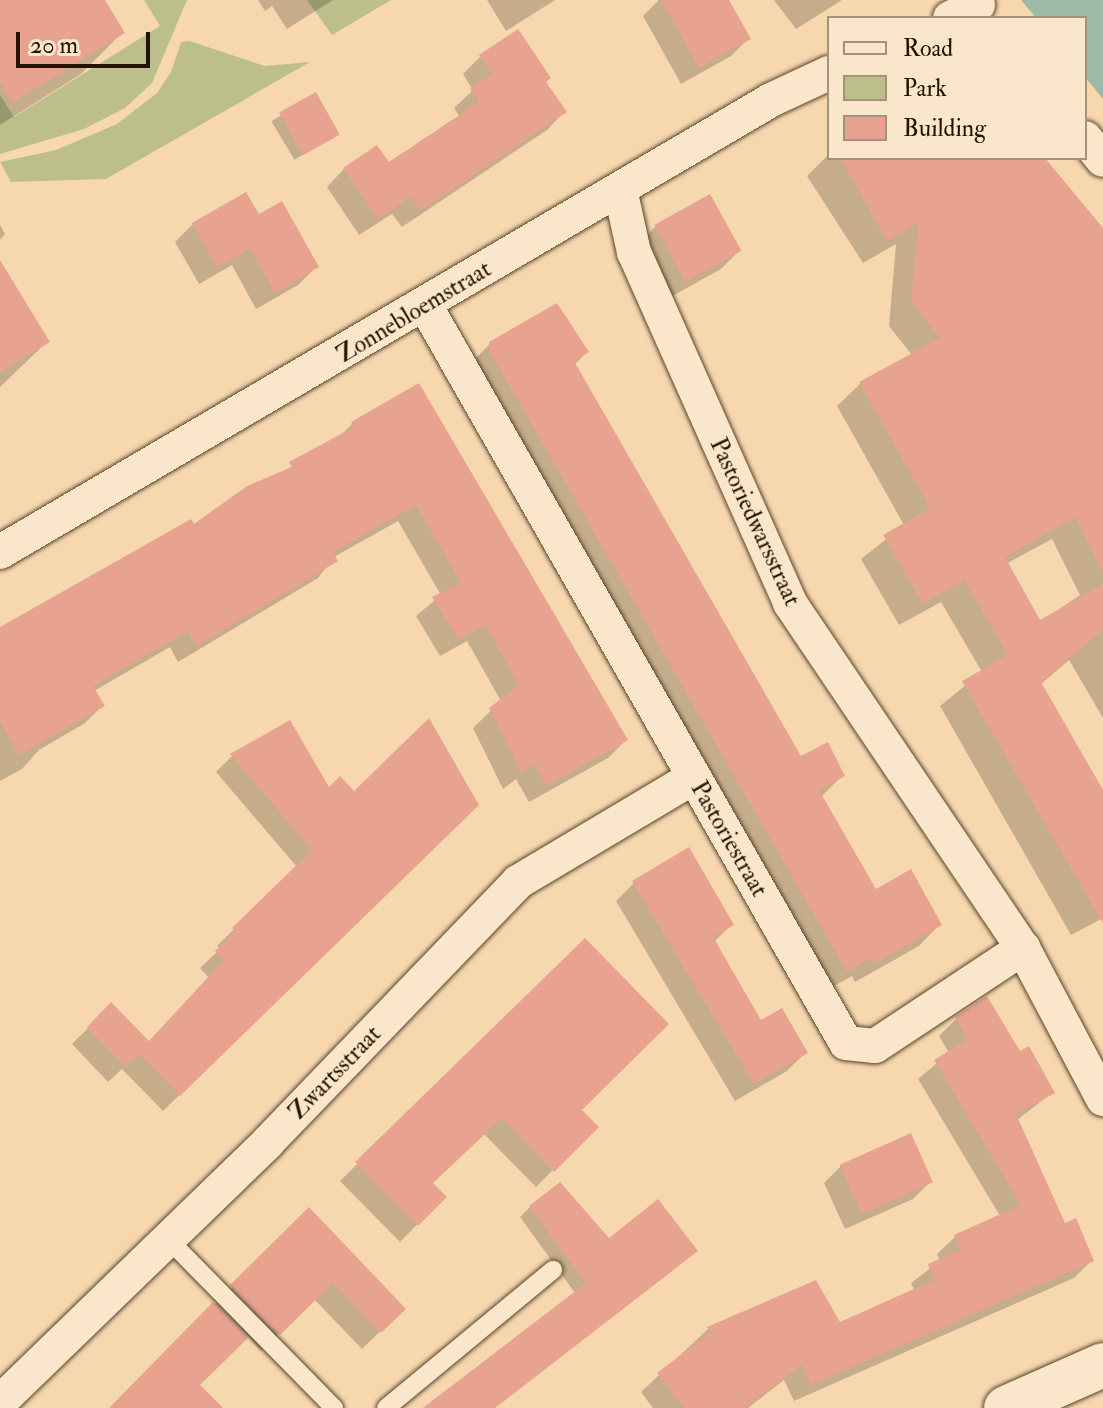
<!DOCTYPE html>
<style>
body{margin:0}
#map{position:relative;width:1103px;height:1408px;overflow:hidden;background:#f7d8ae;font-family:"IM FELL Double Pica",serif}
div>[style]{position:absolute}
.green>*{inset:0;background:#bdbf8a}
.water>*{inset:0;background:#9dbaa9}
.shadow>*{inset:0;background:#0003;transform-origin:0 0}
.building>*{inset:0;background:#e7a38f;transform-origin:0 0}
.roads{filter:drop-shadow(0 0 2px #59442c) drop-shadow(0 0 2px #59442c)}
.service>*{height:18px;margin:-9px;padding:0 9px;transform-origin:9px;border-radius:9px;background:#fae6ca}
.minor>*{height:34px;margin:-17px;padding:0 17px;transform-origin:17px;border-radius:17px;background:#fae6ca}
.tertiary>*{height:44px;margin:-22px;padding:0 22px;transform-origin:22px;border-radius:22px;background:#fae6ca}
span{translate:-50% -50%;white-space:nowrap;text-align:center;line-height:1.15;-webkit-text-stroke:8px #fae6ca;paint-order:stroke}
.street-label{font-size:24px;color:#241300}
.legend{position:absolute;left:827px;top:16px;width:260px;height:144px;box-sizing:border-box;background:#fae6ca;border:2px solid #a49279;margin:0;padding:10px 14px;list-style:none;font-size:24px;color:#241300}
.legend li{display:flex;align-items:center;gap:16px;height:40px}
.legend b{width:40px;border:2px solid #a49279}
.scale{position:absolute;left:16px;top:32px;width:134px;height:36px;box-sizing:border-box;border:4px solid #241300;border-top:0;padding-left:10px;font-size:24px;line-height:28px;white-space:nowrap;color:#241300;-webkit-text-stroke:6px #fae6ca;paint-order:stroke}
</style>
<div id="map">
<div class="green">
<i style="clip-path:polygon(144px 0,187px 0,152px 83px,125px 108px,84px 129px,0 154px,0 95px,14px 117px,160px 26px)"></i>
<i style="clip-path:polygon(307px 0,391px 0,332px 35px)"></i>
<i style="clip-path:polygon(190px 41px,265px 66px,310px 62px,106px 179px,11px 182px,0 162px,56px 150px,117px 124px,157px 93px,171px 72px,181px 42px)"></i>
</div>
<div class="water">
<i style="clip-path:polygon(1021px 0,1103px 0,1103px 99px,1085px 77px,1085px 18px,1036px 18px)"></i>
</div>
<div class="shadow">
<i style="clip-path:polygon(0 0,102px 0,122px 33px,81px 74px,0 125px)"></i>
<i style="clip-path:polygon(258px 0,333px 0,287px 29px,272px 6px,265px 11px)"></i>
<i style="clip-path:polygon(487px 0,555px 0,506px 31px)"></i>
<i style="clip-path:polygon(659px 0,727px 0,749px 38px,731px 56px,681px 84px,643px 16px)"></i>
<i style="clip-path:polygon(774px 0,842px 0,796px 29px)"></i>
<i style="clip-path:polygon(480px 57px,544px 82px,564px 112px,547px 130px,402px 227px,392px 214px,359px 235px,327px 187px,344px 169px,388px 164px,460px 117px,454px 108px,473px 90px,463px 74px)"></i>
<i style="left:315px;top:95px;width:45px;height:51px;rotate:59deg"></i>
<i style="clip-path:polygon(evenodd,829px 154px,1042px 158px,1103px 231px,1103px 718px,1069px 660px,1040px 685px,1103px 794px,1103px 918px,1071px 935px,940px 706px,982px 672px,941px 602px,899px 625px,861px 559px,904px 525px,837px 406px,861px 383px,912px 355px,889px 326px,896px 244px,863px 263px,807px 176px,829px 154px,1052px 539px,1080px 595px,1039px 623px,1006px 564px,1052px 539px)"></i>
<i style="clip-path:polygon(245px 195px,258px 217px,316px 267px,298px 285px,256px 309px,232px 265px,199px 284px,175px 242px,193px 224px)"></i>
<i style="clip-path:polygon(0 225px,5px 234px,0 240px)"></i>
<i style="clip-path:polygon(656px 226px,739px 251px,721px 269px,667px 299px,638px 244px)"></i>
<i style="clip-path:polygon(0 263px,47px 342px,0 387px)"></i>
<i style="clip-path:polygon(490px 344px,587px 352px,574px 365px,800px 759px,843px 775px,821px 797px,875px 891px,939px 925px,919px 946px,855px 982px,852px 976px,825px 991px,469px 365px)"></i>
<i style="clip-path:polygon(352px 424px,626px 740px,608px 758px,529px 802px,516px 779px,503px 789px,473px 728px,501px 701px,467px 641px,440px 656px,416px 616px,441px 595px,398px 521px,334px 557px,318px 578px,178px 662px,170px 647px,94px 691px,102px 706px,85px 723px,39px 750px,22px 769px,0 781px,0 630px,193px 527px,338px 438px)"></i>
<i style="clip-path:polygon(289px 723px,328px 790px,476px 804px,163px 1111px,122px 1069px,108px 1082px,72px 1044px,111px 1005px,149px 1043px,209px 978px,200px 968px,220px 949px,217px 946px,297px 867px,216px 772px,232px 756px)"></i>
<i style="clip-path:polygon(634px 883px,731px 925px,714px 942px,760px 1023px,805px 1053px,787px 1071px,735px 1101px,616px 901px)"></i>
<i style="clip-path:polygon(585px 941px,580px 1110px,596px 1127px,536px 1187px,483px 1133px,431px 1183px,444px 1197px,400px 1242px,340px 1181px)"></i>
<i style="clip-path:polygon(956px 1019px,1019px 1054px,1052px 1093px,1017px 1120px,1064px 1225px,1092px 1260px,1074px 1278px,794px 1401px,784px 1380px,748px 1408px,653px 1408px,641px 1392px,708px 1329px,815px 1282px,839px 1324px,915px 1291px,911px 1283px,940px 1261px,937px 1254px,955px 1237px,1000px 1216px,918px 1079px,949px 1053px,939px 1036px)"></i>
<i style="clip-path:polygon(841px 1166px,930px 1182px,913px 1199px,845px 1229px,824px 1183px)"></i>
<i style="clip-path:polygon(658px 1202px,494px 1408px,423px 1408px,575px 1293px,520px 1217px,530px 1207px,608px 1241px)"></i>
<i style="clip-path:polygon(309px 1210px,403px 1309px,362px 1349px,314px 1299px,261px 1351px,247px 1336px,198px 1384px,221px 1408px,111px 1408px)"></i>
</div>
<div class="building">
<i style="clip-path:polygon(0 0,105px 0,125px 33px,13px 102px,0 82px)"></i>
<i style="clip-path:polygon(661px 0,729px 0,751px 39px,699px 68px)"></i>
<i style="clip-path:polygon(518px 29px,551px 78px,546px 82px,567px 112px,420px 211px,411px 197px,378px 219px,343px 168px,377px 145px,389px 162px,479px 102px,470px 89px,492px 74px,479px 55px)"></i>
<i style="left:316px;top:92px;width:49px;height:42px;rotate:61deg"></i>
<i style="clip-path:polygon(840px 158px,1045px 158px,1103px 228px,1103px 572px,1075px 517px,1005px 557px,1040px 620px,1103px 584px,1103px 630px,1041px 682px,1103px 790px,1103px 923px,962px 681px,1008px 655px,964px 580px,923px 604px,883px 535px,930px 508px,859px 382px,940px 338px,911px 302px,918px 223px,887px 241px)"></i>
<i style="clip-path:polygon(246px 192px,259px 214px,282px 201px,319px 267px,275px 293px,250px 249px,217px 267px,192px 223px)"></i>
<i style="left:710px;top:194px;width:65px;height:64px;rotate:61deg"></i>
<i style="clip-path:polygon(0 260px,50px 342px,0 372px)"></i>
<i style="clip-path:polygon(557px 303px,589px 352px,574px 361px,801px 756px,828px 742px,845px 776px,819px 790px,876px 889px,911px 869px,942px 925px,876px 963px,873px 957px,847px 972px,489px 350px,489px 342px)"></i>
<i style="clip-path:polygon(419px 383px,628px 740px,547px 786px,534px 763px,521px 773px,489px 708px,519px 685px,485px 625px,459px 640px,432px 597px,461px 583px,416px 505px,333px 552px,338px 561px,196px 646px,188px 631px,93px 686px,105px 706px,19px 755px,0 721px,0 627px,191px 519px,194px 524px,247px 486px,292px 467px,289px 462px,354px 427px,351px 422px)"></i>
<i style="clip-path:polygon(429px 718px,479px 805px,180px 1096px,139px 1054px,126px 1067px,87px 1027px,111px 1002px,149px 1041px,224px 960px,215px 951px,235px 932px,232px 928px,312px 850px,230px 754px,290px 720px,329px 787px,340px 776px,354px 791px)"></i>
<i style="clip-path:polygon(689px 847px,734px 925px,713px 937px,761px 1020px,782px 1008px,808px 1053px,754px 1084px,632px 881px)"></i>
<i style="clip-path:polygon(585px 938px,669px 1024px,582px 1110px,599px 1127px,554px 1172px,502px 1118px,433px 1183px,447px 1197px,418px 1226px,355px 1162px)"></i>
<i style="clip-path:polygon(987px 996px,1020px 1051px,1029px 1046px,1055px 1093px,1016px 1114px,1065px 1223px,1076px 1218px,1094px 1261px,811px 1385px,802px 1365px,745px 1408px,684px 1408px,657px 1373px,711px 1332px,707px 1327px,816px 1280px,840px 1322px,934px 1280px,928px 1264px,960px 1250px,954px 1235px,1021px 1205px,934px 1060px,968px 1039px,955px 1017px)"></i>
<i style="left:911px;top:1133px;width:54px;height:78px;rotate:66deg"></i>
<i style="clip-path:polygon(560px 1182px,609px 1238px,658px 1199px,698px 1251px,495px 1408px,423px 1408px,586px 1283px,529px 1206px)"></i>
<i style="clip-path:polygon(309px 1207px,406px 1309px,381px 1333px,333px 1283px,280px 1335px,230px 1285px)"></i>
<i style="clip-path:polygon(213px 1302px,248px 1338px,200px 1385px,223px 1408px,109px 1408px)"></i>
</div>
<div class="roads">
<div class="service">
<i style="left:168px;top:1239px;width:237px;rotate:45.5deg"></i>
<i style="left:386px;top:1408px;width:217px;rotate:-39.6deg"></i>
</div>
<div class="minor">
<i style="left:950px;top:18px;width:31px;rotate:-25deg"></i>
<i style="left:1085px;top:138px;width:28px;rotate:51deg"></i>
<i style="left:620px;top:189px;width:65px;rotate:77.5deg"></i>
<i style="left:634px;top:252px;width:384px;rotate:66deg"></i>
<i style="left:790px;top:603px;width:416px;rotate:56deg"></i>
<i style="left:426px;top:307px;width:847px;rotate:60.29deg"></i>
<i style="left:846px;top:1043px;width:29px;rotate:6deg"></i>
<i style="left:875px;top:1046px;width:178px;rotate:-33.5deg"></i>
<i style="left:1023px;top:948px;width:171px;rotate:62.1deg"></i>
<i style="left:0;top:552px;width:894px;rotate:-30.38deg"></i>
<i style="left:771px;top:100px;width:64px;rotate:-25deg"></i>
<i style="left:0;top:1402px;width:373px;rotate:-44.1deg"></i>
<i style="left:268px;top:1142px;width:361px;rotate:-46.1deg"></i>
<i style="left:518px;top:882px;width:205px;rotate:-30.8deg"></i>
</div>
<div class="tertiary">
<i style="left:1006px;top:1408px;width:106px;rotate:-23.9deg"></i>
</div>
</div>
<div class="street-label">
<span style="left:414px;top:312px;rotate:-31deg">Zonnebloemstraat</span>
<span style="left:755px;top:522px;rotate:65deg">Pastoriedwarsstraat</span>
<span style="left:729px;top:839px;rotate:60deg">Pastoriestraat</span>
<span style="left:335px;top:1073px;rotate:-46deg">Zwartsstraat</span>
</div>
<ul class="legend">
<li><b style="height:10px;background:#fae6ca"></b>Road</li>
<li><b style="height:22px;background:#bdbf8a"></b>Park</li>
<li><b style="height:22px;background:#e7a38f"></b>Building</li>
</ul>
<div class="scale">20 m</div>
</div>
